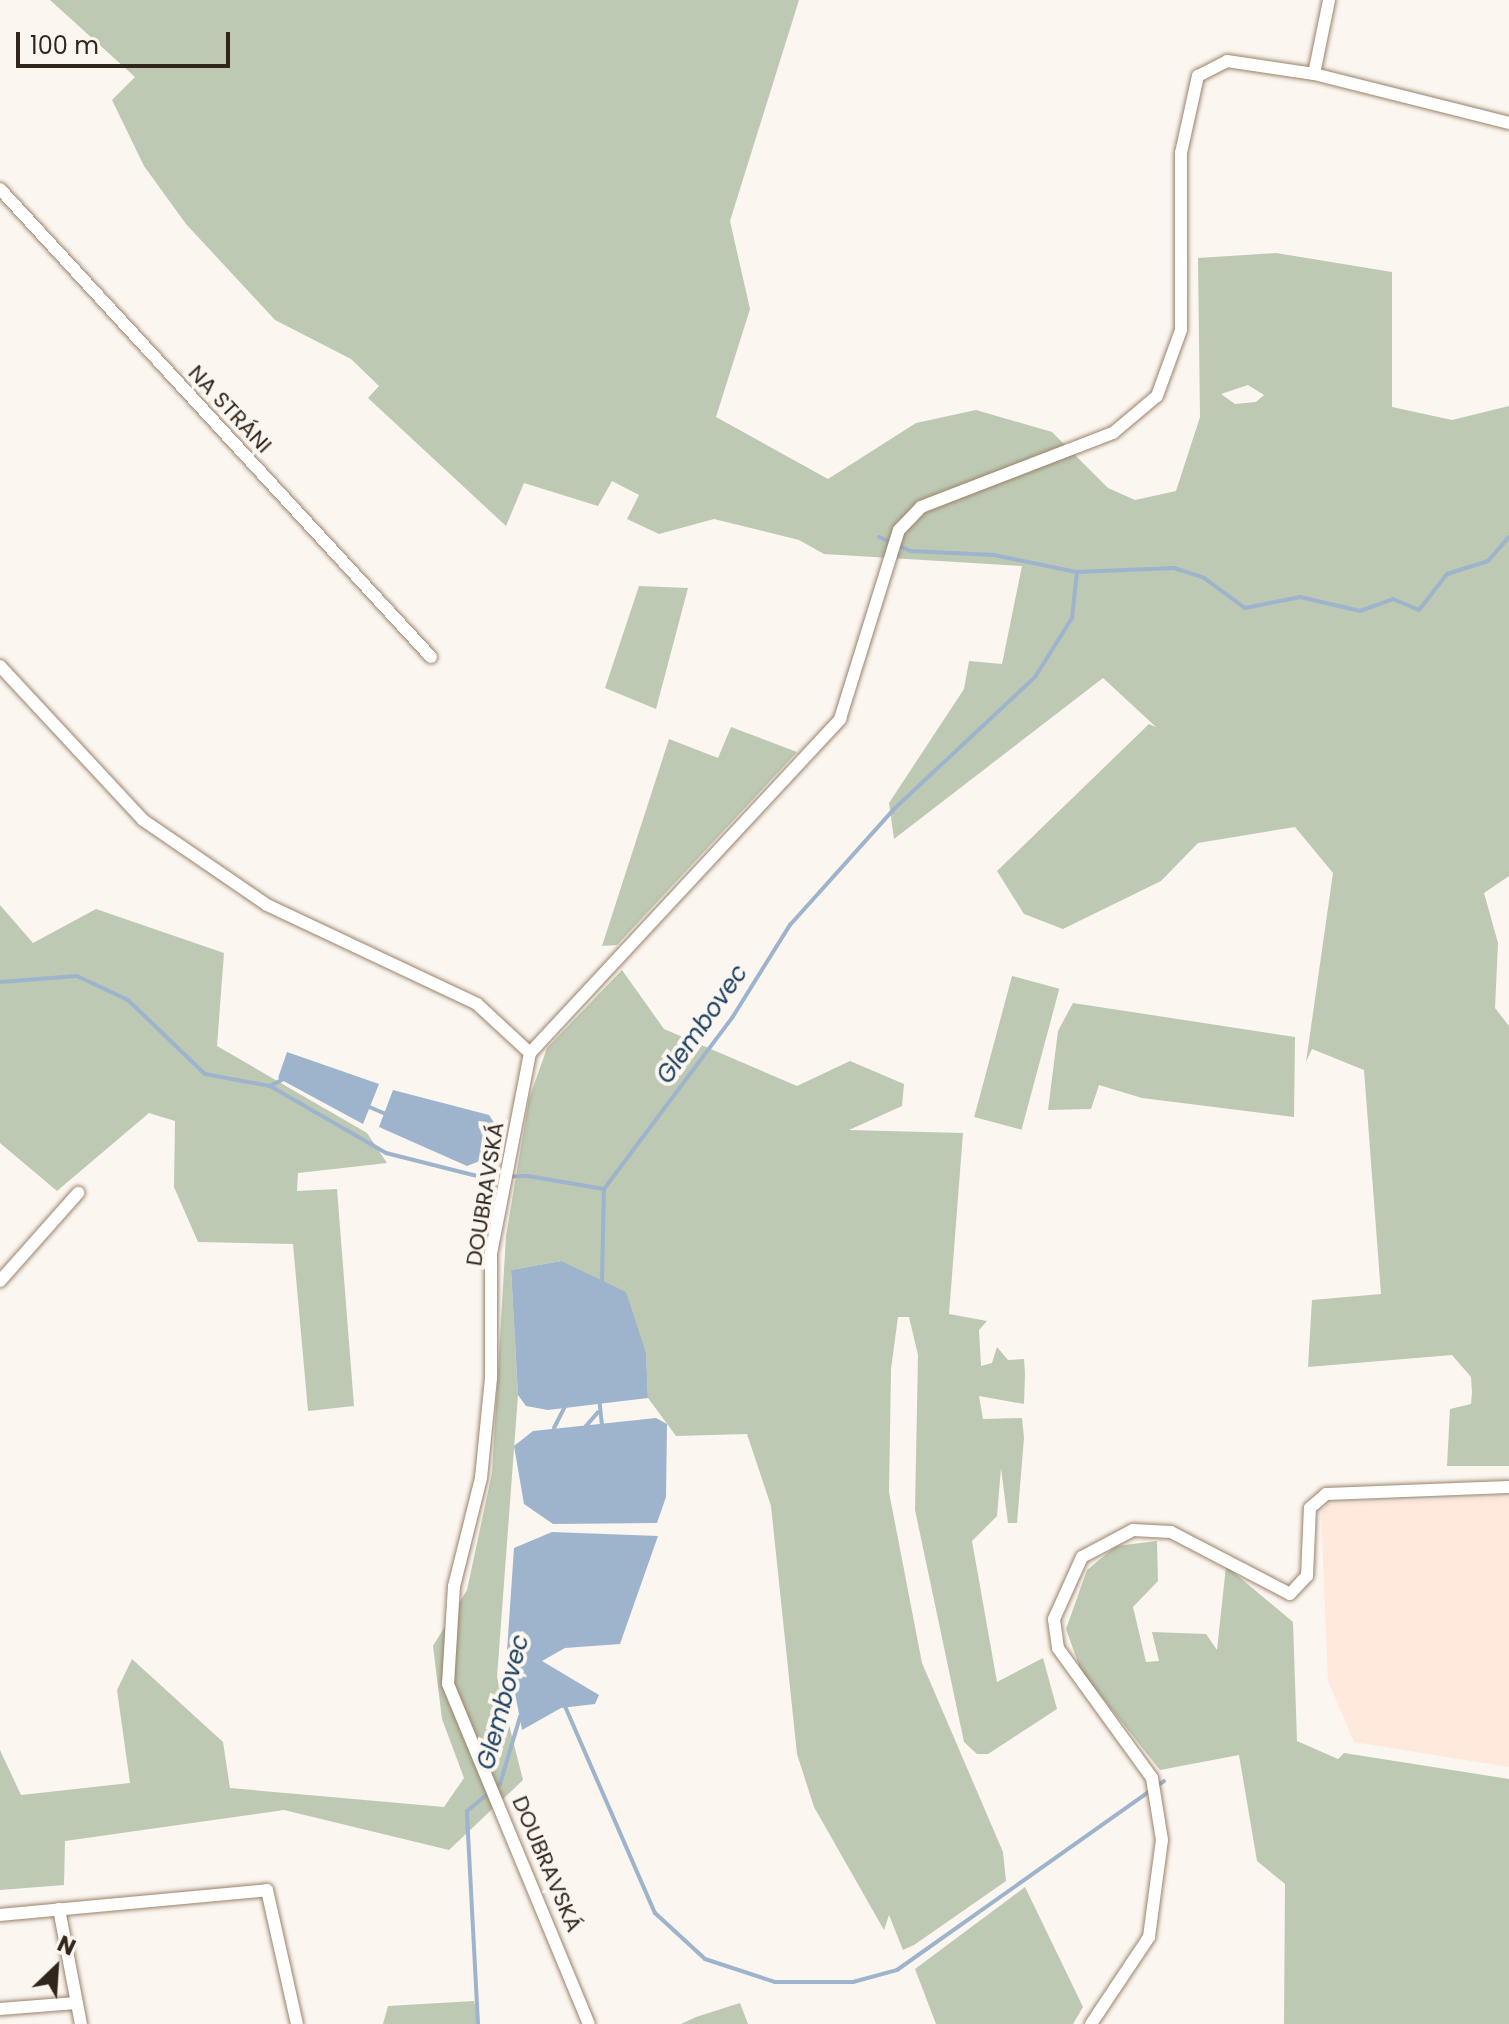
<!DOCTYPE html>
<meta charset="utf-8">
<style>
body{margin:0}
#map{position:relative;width:1509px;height:2024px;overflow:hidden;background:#fbf6f0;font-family:Poppins,sans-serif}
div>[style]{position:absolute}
.industrial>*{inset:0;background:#ffe8dc}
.green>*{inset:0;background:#bdc9b3;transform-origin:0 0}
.water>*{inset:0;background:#9db4cc}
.stream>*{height:4px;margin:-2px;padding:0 2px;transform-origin:2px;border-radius:2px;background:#9db4cc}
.roads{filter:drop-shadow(0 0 2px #9b8269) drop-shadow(0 0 2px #9b8269)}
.street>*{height:12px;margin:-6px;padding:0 6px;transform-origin:6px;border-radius:6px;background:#fff}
span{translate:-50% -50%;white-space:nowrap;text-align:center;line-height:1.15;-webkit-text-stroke:8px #fbf6f0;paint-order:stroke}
.street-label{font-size:22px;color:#31261c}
.water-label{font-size:24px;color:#1c4163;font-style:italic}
.north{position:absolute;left:16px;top:1928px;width:80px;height:80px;-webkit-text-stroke:6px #fbf6f0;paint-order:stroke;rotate:25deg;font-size:22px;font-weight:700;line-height:32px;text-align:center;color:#31261c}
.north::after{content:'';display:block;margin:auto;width:28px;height:36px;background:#31261c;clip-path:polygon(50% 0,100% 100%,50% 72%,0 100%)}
.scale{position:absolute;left:16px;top:32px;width:214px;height:36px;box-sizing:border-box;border:4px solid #31261c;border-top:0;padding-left:10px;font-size:24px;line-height:28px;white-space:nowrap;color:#31261c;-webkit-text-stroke:6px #fbf6f0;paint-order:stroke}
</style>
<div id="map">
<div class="industrial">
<i style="clip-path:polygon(1509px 1497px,1509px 1767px,1354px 1742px,1328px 1681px,1321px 1511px,1328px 1504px)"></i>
</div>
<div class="green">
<i style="clip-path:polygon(evenodd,50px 0,799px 0,730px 221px,750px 309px,716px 417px,828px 479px,916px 423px,976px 410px,1052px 432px,1108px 488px,1135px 500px,1176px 491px,1200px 417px,1198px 258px,1276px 253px,1392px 272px,1392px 407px,1452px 420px,1509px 406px,1509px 876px,1484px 893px,1498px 943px,1495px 1008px,1509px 1026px,1509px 1466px,1447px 1466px,1450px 1409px,1471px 1404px,1472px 1392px,1471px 1377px,1452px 1355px,1308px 1367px,1312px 1300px,1381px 1294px,1364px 1070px,1312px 1049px,1306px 1062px,1333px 873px,1295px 827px,1198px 843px,1161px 881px,1063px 929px,1024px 914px,997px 871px,1149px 724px,1156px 727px,1103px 678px,894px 839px,889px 803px,964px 689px,969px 661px,1002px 664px,1022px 566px,824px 554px,799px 540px,714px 519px,659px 534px,627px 519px,639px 495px,612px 481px,598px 506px,524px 483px,506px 526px,368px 398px,379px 386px,351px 359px,275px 320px,186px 224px,144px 166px,112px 100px,135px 77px,50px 0,1248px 385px,1264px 395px,1256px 402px,1235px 404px,1221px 394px,1248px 385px)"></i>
<i style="clip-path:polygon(639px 586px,688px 588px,656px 709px,605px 688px)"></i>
<i style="clip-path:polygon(731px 727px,797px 752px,617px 945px,602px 946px,669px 739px,718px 758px)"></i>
<i style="clip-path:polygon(0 905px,33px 943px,96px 909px,224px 953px,217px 1046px,367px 1133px,387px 1163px,298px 1173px,297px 1191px,337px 1189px,354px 1406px,308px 1411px,293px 1244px,198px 1242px,174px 1187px,175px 1121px,149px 1113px,57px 1191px,0 1143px)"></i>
<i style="clip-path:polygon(622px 970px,664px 1029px,797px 1086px,850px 1061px,904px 1084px,902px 1106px,849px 1130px,963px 1133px,949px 1314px,987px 1321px,979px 1330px,981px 1366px,992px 1363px,997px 1347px,1008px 1360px,1024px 1359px,1025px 1374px,1024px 1404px,979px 1396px,983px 1419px,1022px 1418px,1024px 1438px,1017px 1523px,1008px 1523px,1001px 1468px,997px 1516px,972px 1541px,997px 1682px,1043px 1658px,1057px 1709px,988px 1754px,977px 1754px,964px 1742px,915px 1510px,918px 1355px,909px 1317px,898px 1317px,891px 1369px,889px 1492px,922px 1663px,1003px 1852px,1006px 1881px,914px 1945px,903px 1950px,889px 1915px,884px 1930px,814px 1807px,797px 1754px,771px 1506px,747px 1434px,676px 1436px,648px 1398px,646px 1353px,561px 1261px,511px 1270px,518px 1395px,497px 1677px,523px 1780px,449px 1850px,284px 1810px,65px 1841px,64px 1885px,0 1890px,0 1750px,21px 1795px,130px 1783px,117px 1690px,132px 1659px,223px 1742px,230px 1788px,444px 1807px,464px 1778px,442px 1719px,433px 1646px,467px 1590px,492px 1473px,506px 1236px,529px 1099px,547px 1048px)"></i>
<i style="left:1012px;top:976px;width:49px;height:146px;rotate:15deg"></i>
<i style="clip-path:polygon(1073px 1003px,1295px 1037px,1294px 1117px,1142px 1098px,1099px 1085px,1091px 1109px,1048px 1110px,1058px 1031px)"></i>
<i style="clip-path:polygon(1157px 1541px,1158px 1581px,1133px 1607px,1146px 1662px,1159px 1661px,1152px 1632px,1206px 1634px,1217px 1650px,1226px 1566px,1293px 1622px,1297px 1741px,1338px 1759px,1344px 1753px,1509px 1779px,1509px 2024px,1284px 2024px,1285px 1884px,1257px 1861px,1239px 1755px,1160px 1770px,1081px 1671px,1066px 1629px,1087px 1570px,1116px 1546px)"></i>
<i style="clip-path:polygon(1025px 1887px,1083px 2007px,1073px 2024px,936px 2024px,915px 1969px)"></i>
<i style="clip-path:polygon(474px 2001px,479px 2024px,383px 2024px,388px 2006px)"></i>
<i style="clip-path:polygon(740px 2003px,748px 2024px,681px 2024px,696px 2017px)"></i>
</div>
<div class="water">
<i style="clip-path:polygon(287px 1052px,379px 1084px,363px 1124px,278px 1078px)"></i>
<i style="clip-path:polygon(393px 1090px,489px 1115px,495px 1124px,485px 1159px,467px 1166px,379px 1127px)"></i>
<i style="clip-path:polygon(561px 1261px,626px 1292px,646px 1353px,648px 1398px,548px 1410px,526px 1406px,518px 1395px,511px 1270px)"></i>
<i style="clip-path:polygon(656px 1418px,667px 1424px,666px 1497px,657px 1523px,553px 1524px,524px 1504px,514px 1446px,533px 1431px)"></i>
<i style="clip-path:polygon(552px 1532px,658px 1536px,620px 1644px,565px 1648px,542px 1661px,599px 1695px,595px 1704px,561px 1708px,522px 1730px,507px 1651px,514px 1548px)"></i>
</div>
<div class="stream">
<i style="left:879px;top:537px;width:34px;rotate:24deg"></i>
<i style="left:910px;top:551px;width:84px;rotate:2.7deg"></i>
<i style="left:994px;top:555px;width:84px;rotate:11.7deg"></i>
<i style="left:0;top:982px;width:77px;rotate:-4.5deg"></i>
<i style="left:77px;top:976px;width:56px;rotate:25.2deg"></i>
<i style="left:128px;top:1000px;width:107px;rotate:43.9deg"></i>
<i style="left:205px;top:1074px;width:66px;rotate:10.5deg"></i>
<i style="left:270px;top:1086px;width:134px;rotate:30deg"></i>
<i style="left:386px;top:1153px;width:98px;rotate:14.2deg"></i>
<i style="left:481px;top:1177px;width:47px;rotate:-1.2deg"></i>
<i style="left:528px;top:1176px;width:77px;rotate:9.7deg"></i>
<i style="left:270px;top:1086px;width:18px;rotate:-27deg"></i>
<i style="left:367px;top:1106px;width:23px;rotate:23deg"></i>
<i style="left:483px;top:1158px;width:28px;rotate:49deg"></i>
<i style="left:602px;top:1282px;width:93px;rotate:-88.8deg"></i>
<i style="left:604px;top:1189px;width:214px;rotate:-53.2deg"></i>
<i style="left:732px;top:1018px;width:110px;rotate:-58.1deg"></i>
<i style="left:790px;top:925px;width:157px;rotate:-48.1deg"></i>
<i style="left:895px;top:808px;width:192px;rotate:-43.1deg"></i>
<i style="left:1035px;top:677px;width:70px;rotate:-57.9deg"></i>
<i style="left:1072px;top:618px;width:46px;rotate:-83.8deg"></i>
<i style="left:1077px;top:572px;width:97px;rotate:-2.4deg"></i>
<i style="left:1174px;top:568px;width:32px;rotate:18deg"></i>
<i style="left:1204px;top:578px;width:51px;rotate:36.2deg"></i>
<i style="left:1245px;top:608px;width:56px;rotate:-11.3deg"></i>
<i style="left:1300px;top:597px;width:62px;rotate:13.1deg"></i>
<i style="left:1360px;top:611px;width:35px;rotate:-20deg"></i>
<i style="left:1393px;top:599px;width:28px;rotate:23deg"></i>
<i style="left:1419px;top:610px;width:46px;rotate:-52.1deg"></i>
<i style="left:1447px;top:574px;width:43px;rotate:-17.6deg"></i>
<i style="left:1488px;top:561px;width:32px;rotate:-49deg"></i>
<i style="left:599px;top:1397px;width:27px;rotate:84deg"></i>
<i style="left:586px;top:1426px;width:18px;rotate:-49deg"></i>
<i style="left:554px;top:1428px;width:27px;rotate:-63deg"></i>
<i style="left:564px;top:1704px;width:228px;rotate:66.5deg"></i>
<i style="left:655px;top:1913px;width:68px;rotate:42.6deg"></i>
<i style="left:705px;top:1959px;width:74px;rotate:18.2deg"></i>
<i style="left:775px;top:1982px;width:78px"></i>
<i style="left:853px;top:1982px;width:46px;rotate:-15.3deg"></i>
<i style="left:897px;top:1970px;width:327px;rotate:-35.3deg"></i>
<i style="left:478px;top:2024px;width:213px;rotate:-93deg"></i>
<i style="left:467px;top:1811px;width:43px;rotate:-39.3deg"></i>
<i style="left:500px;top:1784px;width:70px;rotate:-73.4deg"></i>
</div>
<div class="roads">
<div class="street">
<i style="left:1314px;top:74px;width:201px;rotate:14.1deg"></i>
<i style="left:0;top:189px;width:636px;rotate:47.36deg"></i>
<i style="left:0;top:666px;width:210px;rotate:47.1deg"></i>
<i style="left:143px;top:820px;width:150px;rotate:34.4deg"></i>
<i style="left:267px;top:905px;width:232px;rotate:25.2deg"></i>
<i style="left:477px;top:1004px;width:72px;rotate:42.8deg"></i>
<i style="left:530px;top:1053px;width:204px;rotate:101deg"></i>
<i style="left:491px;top:1253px;width:125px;rotate:90deg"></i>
<i style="left:491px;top:1378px;width:100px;rotate:95.7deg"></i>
<i style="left:481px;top:1478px;width:111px;rotate:104deg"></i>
<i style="left:454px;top:1586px;width:98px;rotate:93.5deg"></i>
<i style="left:448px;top:1684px;width:368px;rotate:67.5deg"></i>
<i style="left:530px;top:1053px;width:456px;rotate:-47.1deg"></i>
<i style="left:840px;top:719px;width:198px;rotate:-72.7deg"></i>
<i style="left:899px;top:530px;width:32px;rotate:-46deg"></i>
<i style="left:921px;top:507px;width:206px;rotate:-21.1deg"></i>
<i style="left:1113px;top:433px;width:57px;rotate:-40.1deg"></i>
<i style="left:1157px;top:396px;width:70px;rotate:-70deg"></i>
<i style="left:1181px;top:330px;width:177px;rotate:-90deg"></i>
<i style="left:1181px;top:153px;width:79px;rotate:-77.6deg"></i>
<i style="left:1198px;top:76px;width:33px;rotate:-27deg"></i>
<i style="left:1227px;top:61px;width:88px;rotate:8.5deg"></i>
<i style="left:1314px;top:74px;width:76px;rotate:-78.5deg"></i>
<i style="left:0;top:1281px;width:118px;rotate:-48.4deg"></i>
<i style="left:59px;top:1909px;width:117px;rotate:79.2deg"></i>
<i style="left:0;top:1915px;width:268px;rotate:-5.3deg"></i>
<i style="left:267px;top:1890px;width:137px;rotate:77.4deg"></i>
<i style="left:0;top:2009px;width:76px;rotate:-4.5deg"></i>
<i style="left:1091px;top:2024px;width:105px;rotate:-56.3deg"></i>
<i style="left:1149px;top:1937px;width:98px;rotate:-82.4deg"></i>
<i style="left:1162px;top:1840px;width:63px;rotate:-99.2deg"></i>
<i style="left:1152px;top:1778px;width:160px;rotate:-125.9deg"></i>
<i style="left:1058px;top:1648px;width:29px;rotate:-98deg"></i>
<i style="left:1054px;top:1619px;width:68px;rotate:-65.7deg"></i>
<i style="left:1082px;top:1557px;width:58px;rotate:-27.9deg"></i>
<i style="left:1133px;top:1530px;width:38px;rotate:3deg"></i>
<i style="left:1171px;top:1532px;width:134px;rotate:27.5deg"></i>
<i style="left:1290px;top:1594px;width:25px;rotate:-47deg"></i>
<i style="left:1307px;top:1576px;width:68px;rotate:-87.5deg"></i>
<i style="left:1310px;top:1508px;width:21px;rotate:-41deg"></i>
<i style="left:1326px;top:1494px;width:183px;rotate:-2.2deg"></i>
</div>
</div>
<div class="street-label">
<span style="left:230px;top:409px;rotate:47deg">NA STRÁNI</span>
<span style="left:485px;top:1194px;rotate:-81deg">DOUBRAVSKÁ</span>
<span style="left:547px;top:1864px;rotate:67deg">DOUBRAVSKÁ</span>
</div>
<div class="water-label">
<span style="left:702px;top:1024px;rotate:-55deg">Glembovec</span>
<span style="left:503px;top:1702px;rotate:-75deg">Glembovec</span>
</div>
<div class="north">N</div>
<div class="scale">100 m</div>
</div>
